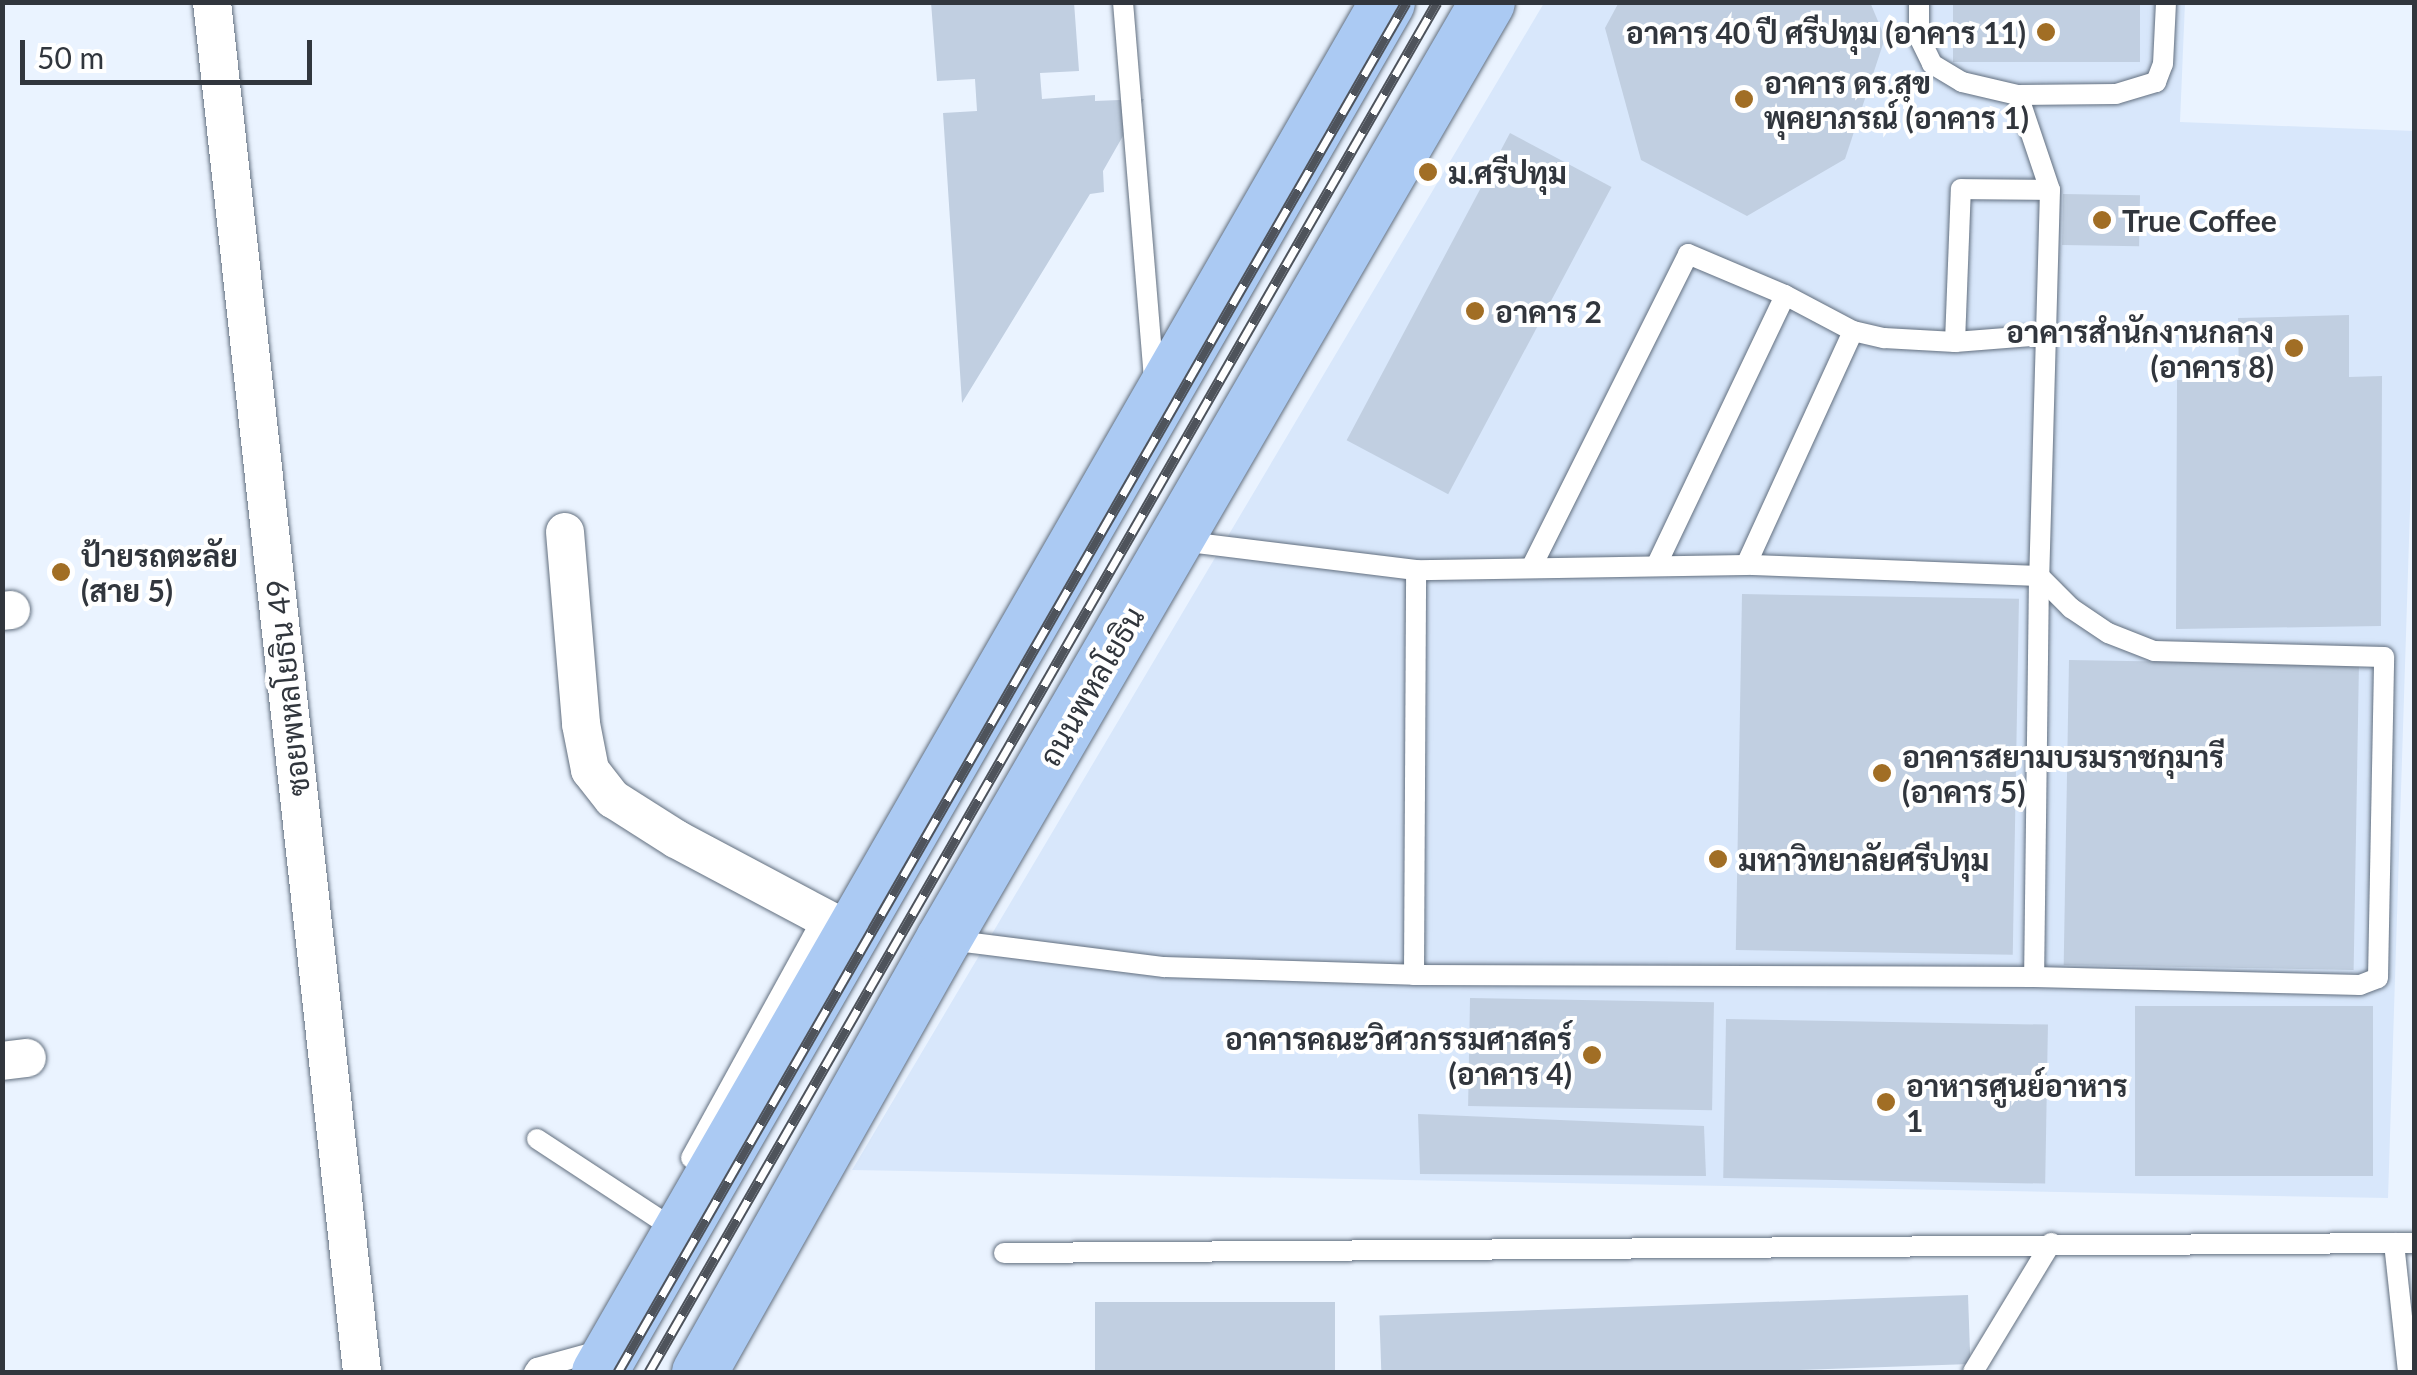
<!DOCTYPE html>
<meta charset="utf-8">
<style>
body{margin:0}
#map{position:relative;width:2417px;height:1375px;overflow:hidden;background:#eaf3ff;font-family:Lato,Sarabun,sans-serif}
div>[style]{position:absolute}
.built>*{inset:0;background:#d8e7fb}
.building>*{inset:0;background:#c1cfe1;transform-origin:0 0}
.roads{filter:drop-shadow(0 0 2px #626f7f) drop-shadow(0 0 2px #626f7f)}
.lane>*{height:20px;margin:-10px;padding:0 10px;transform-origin:10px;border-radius:10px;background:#fff}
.street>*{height:38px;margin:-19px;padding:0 19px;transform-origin:19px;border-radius:19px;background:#fff}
.primary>*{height:55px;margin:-27.5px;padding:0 27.5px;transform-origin:27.5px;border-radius:27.5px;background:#abcaf3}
.rail>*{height:11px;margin-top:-5.5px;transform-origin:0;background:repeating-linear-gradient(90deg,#fff 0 22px,#4e535b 0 44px);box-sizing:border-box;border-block:2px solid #4e535b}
.dots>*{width:28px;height:28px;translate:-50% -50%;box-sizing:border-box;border:5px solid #fff;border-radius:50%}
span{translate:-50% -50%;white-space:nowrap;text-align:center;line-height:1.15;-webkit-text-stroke:8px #fff;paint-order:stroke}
.poi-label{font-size:30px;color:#31363d;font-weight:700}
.right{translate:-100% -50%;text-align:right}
.left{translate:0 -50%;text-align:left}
.street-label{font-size:30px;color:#31363d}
.frame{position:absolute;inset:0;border:5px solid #31363d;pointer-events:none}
.scale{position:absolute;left:20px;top:40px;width:292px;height:45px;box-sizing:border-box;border:5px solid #31363d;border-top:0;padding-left:12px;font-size:30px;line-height:35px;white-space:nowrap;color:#31363d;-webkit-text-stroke:8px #fff;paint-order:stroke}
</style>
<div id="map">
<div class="built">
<i style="clip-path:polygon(1544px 3px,2185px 3px,2180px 122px,2414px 131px,2414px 384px,2388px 1198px,852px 1170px)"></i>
</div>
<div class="building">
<i style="clip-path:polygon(931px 2px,1074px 2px,1079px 71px,1040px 73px,1042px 99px,1095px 95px,1095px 101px,1144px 99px,1103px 171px,1104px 192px,1090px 194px,962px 403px,943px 113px,977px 111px,975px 79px,937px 81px)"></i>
<i style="clip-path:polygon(1619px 2px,1870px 2px,1885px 38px,1845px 159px,1747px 216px,1641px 160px,1605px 28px)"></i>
<i style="left:1953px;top:2px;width:187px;height:60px"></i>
<i style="left:1510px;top:133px;width:115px;height:348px;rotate:28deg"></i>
<i style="left:2063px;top:194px;width:77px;height:51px;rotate:1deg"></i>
<i style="clip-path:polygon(2349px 315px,2349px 377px,2382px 376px,2381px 626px,2176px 629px,2177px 380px,2239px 379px,2238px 318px)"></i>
<i style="left:1742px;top:594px;width:277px;height:356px;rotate:1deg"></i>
<i style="left:2069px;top:660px;width:290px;height:305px;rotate:1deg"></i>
<i style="left:1470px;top:998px;width:244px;height:108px;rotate:1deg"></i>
<i style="left:2135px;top:1006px;width:238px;height:170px"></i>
<i style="left:1726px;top:1019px;width:322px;height:159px;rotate:1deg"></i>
<i style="clip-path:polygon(1418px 1114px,1704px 1126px,1706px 1176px,1420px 1174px)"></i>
<i style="left:1968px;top:1295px;width:69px;height:589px;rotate:88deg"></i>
<i style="left:1335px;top:1302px;width:70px;height:240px;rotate:90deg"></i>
</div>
<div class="roads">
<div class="lane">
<i style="left:1123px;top:2px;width:378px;rotate:85.3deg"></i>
<i style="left:1919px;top:2px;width:35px;rotate:90deg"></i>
<i style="left:1919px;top:37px;width:30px;rotate:64deg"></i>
<i style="left:1932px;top:64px;width:35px;rotate:31deg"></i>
<i style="left:1962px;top:82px;width:57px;rotate:13.1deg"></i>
<i style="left:2018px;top:95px;width:98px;rotate:-0.6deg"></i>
<i style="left:2116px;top:94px;width:42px;rotate:-16.7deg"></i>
<i style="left:2156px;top:82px;width:19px;rotate:-69deg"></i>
<i style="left:2163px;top:64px;width:62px;rotate:-87.2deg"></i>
<i style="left:2018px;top:95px;width:100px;rotate:71.4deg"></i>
<i style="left:2050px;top:190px;width:386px;rotate:91.6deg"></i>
<i style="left:2039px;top:576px;width:401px;rotate:90.7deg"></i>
<i style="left:1955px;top:342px;width:153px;rotate:-87.8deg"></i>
<i style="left:1961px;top:189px;width:89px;rotate:0.6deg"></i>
<i style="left:1746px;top:565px;width:257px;rotate:-65.4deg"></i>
<i style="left:1656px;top:566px;width:300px;rotate:-64.5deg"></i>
<i style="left:1531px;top:568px;width:351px;rotate:-63.4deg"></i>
<i style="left:1688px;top:254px;width:105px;rotate:22.9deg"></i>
<i style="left:1785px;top:295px;width:77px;rotate:27.9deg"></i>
<i style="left:1853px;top:331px;width:32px;rotate:13deg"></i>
<i style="left:1884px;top:338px;width:71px;rotate:3.2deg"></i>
<i style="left:1955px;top:342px;width:89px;rotate:-4.5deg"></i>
<i style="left:949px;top:940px;width:217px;rotate:7.2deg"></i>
<i style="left:1164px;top:967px;width:250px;rotate:1.8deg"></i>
<i style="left:1414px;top:975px;width:620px;rotate:0.18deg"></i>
<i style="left:2034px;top:977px;width:326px;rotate:1.4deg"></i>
<i style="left:2360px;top:985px;width:19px;rotate:-21deg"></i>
<i style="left:2378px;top:978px;width:321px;rotate:-88.9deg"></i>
<i style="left:2384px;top:657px;width:230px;rotate:-178.5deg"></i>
<i style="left:2154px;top:651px;width:49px;rotate:-158.6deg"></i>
<i style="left:2108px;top:633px;width:45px;rotate:-146deg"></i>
<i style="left:2071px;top:608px;width:45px;rotate:-135deg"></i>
<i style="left:2039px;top:576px;width:293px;rotate:-177.8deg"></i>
<i style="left:1746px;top:565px;width:330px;rotate:179.1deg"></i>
<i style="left:1416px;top:570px;width:239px;rotate:-173deg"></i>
<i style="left:1414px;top:975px;width:405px;rotate:-89.7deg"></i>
<i style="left:537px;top:1139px;width:168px;rotate:33.3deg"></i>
<i style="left:691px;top:1158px;width:274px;rotate:-61.2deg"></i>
<i style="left:2394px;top:1243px;width:130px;rotate:83.8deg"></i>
<i style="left:1004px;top:1253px;width:1410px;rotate:-0.41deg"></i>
<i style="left:534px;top:1372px;width:5px;rotate:-53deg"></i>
<i style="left:537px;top:1368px;width:67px;rotate:-15.5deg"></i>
<i style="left:1973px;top:1372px;width:151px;rotate:-58.8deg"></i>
</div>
<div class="street">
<i style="left:212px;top:2px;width:1378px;rotate:83.75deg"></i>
<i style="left:565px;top:532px;width:193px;rotate:85.2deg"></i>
<i style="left:581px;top:724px;width:47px;rotate:78.9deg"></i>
<i style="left:590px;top:770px;width:37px;rotate:52deg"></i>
<i style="left:613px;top:799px;width:75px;rotate:32.4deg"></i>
<i style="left:676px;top:839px;width:200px;rotate:28deg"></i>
<i style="left:2px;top:611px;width:9px;rotate:-6deg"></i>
<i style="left:2px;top:1061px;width:25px;rotate:-7deg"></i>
</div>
<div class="primary">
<i style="left:599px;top:1372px;width:1580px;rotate:-60.09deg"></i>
<i style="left:699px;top:1372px;width:497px;rotate:-60.6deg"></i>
<i style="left:943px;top:939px;width:1083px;rotate:-59.86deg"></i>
</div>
</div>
<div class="rail">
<i style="left:618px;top:1372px;width:1580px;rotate:-60.09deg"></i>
<i style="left:649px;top:1372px;width:1580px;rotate:-60.09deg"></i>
</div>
<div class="dots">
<i style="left:2046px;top:32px;background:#a16e25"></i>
<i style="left:1744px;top:99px;background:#a16e25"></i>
<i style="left:1428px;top:172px;background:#a16e25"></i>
<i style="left:2102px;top:220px;background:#a16e25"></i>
<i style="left:1475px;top:311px;background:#a16e25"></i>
<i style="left:2294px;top:348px;background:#a16e25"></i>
<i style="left:61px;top:572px;background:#a16e25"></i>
<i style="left:1882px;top:773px;background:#a16e25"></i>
<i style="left:1718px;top:859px;background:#a16e25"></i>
<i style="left:1592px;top:1055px;background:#a16e25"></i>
<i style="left:1886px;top:1102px;background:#a16e25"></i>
</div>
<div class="poi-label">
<span class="right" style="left:2026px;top:32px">อาคาร 40 ปี ศรีปทุม (อาคาร 11)</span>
<span class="left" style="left:1764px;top:99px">อาคาร ดร.สุข<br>พุคยาภรณ์ (อาคาร 1)</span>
<span class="left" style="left:1448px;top:172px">ม.ศรีปทุม</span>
<span class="left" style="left:2122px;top:220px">True Coffee</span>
<span class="left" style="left:1495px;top:311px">อาคาร 2</span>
<span class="right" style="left:2274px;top:348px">อาคารสำนักงานกลาง<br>(อาคาร 8)</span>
<span class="left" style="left:81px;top:572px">ป้ายรถตะลัย<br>(สาย 5)</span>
<span class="left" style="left:1902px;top:773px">อาคารสยามบรมราชกุมารี<br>(อาคาร 5)</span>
<span class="left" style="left:1738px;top:859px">มหาวิทยาลัยศรีปทุม</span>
<span class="right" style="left:1572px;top:1055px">อาคารคณะวิศวกรรมศาสคร์<br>(อาคาร 4)</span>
<span class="left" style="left:1906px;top:1102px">อาหารศูนย์อาหาร<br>1</span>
</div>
<div class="street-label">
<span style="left:1091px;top:686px;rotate:-60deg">ถนนพหลโยธิน</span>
<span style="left:287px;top:688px;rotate:-96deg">ซอยพหลโยธิน 49</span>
</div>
<div class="frame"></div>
<div class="scale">50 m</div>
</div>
